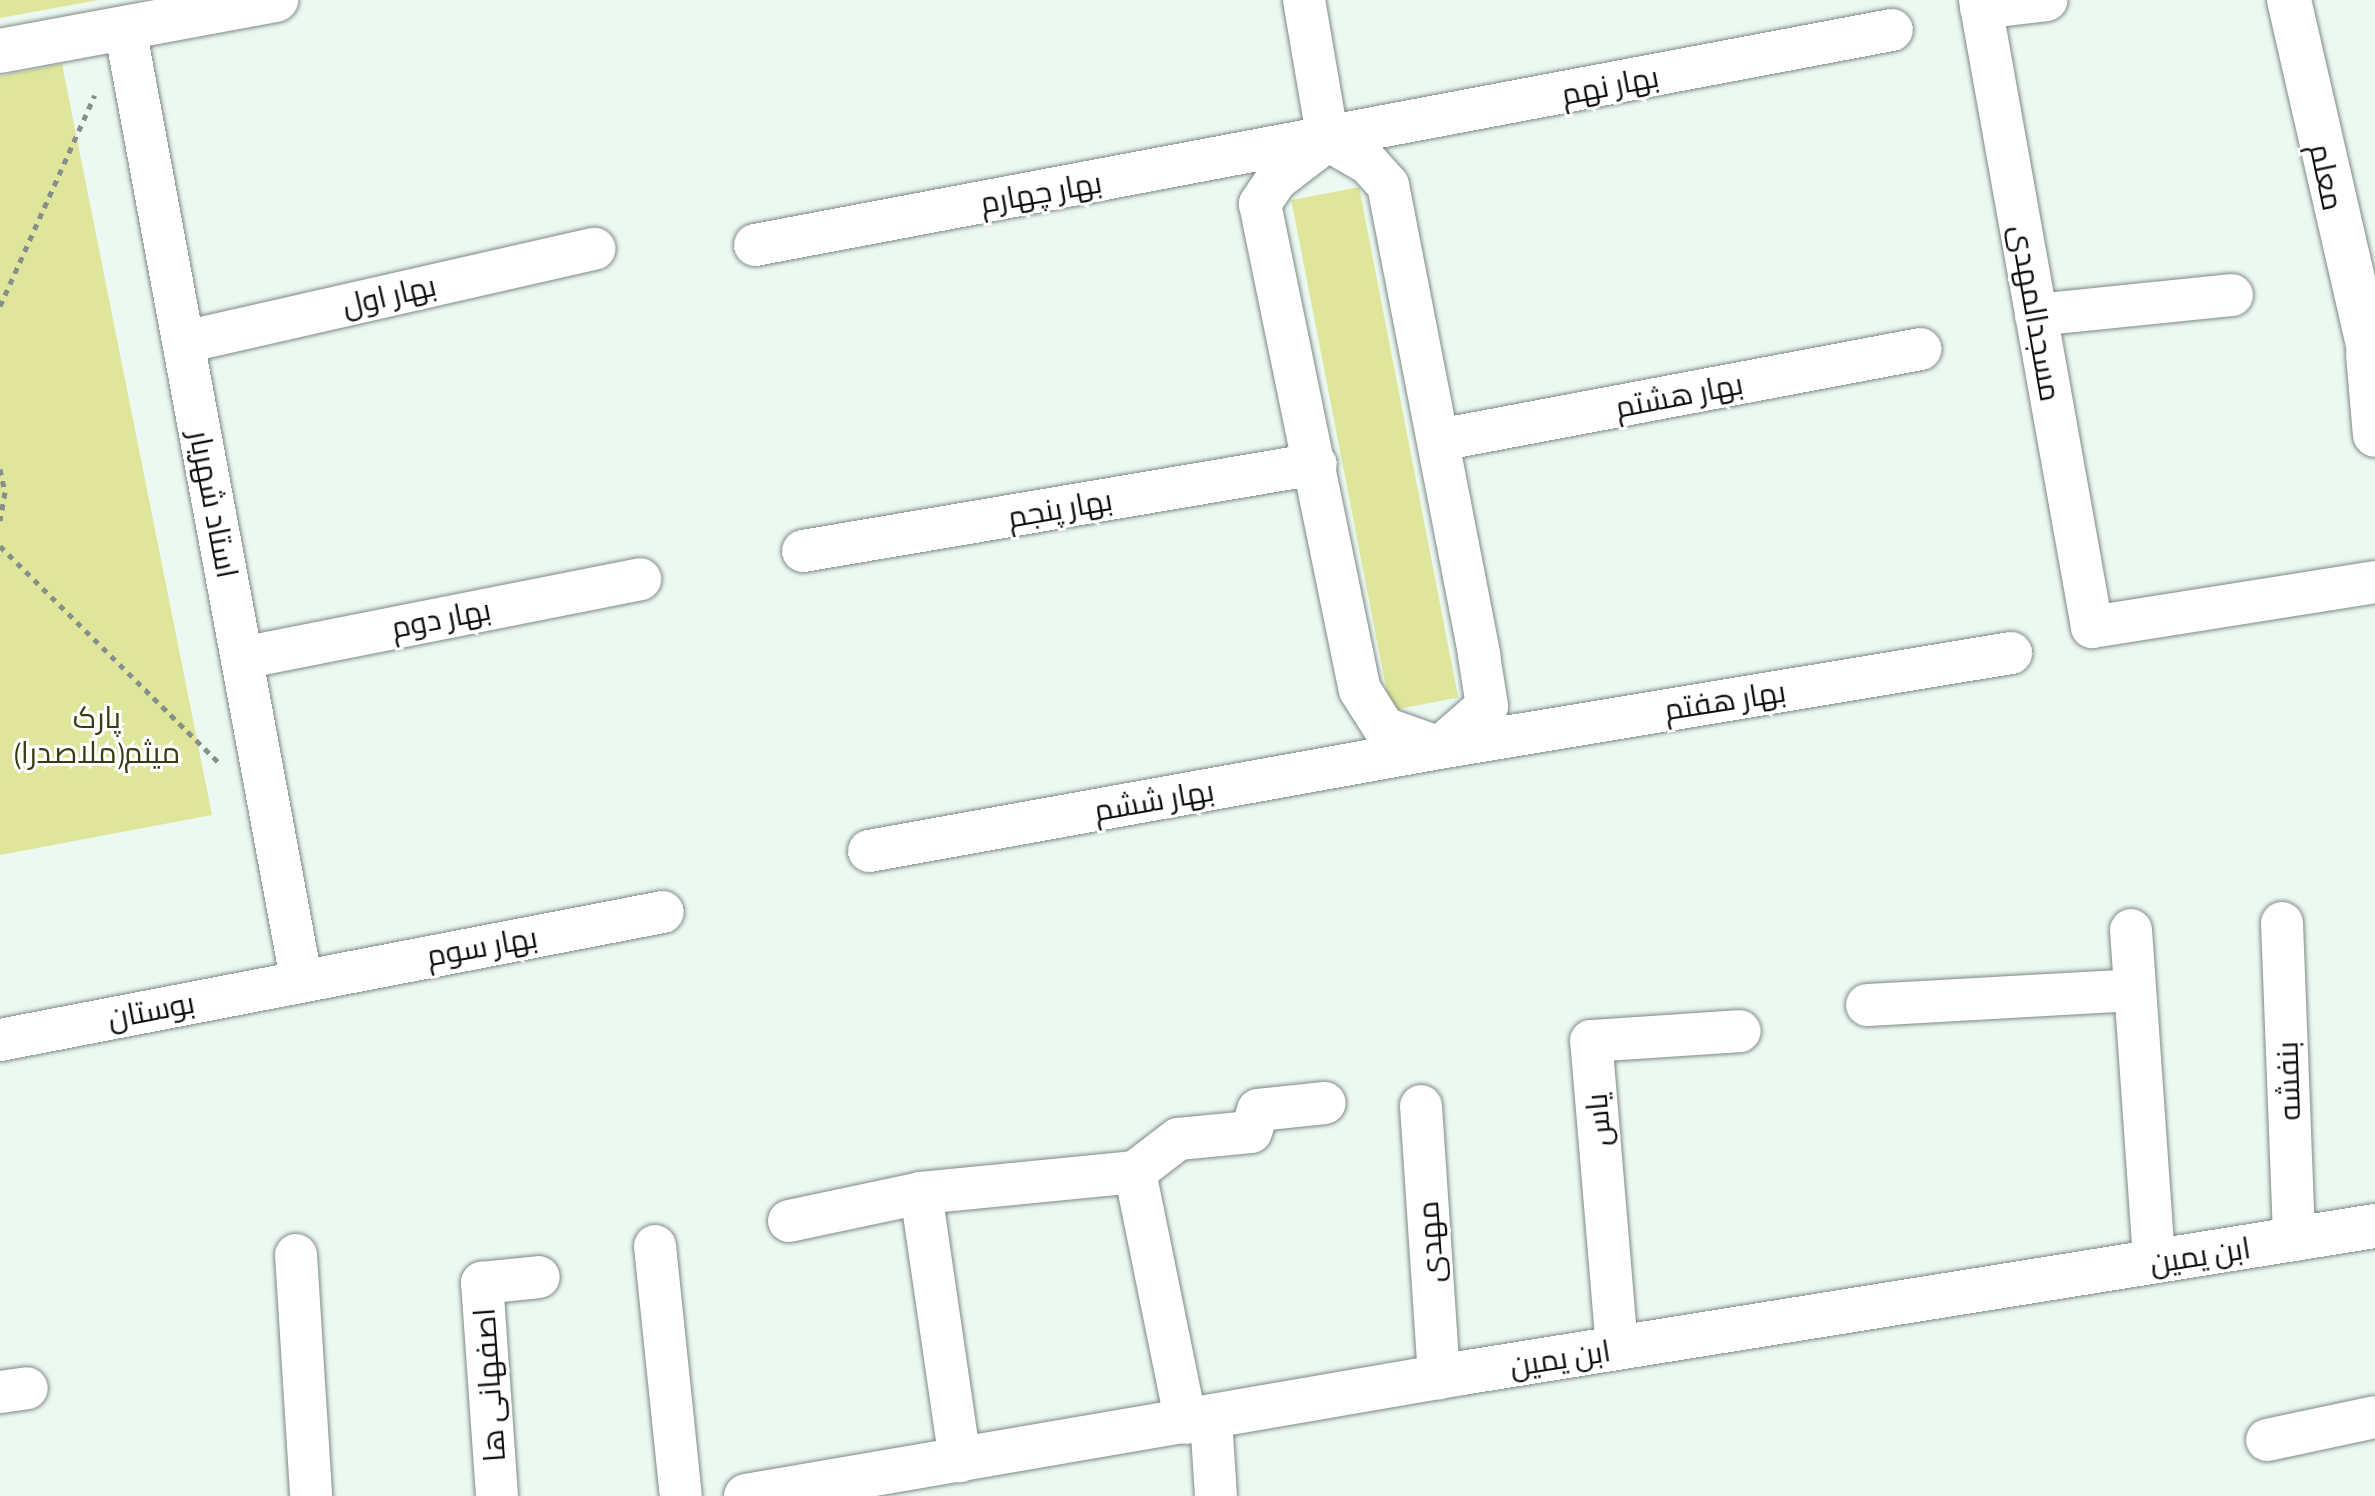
<!DOCTYPE html>
<meta charset="utf-8">
<style>
body{margin:0}
#map{position:relative;width:2375px;height:1496px;overflow:hidden;background:#ecf9f2;font-family:"PT Sans Narrow",Cairo,sans-serif}
div>[style]{position:absolute}
.green>*{inset:0;background:#dfe69b;transform-origin:0 0}
.path>*{height:5px;margin-top:-2.5px;transform-origin:0;background:repeating-linear-gradient(90deg,#868f8a 0 6px,transparent 0 12px)}
.roads{filter:drop-shadow(0 0 2px #7e8983) drop-shadow(0 0 2px #7e8983)}
.street>*{height:42px;margin:-21px;padding:0 21px;transform-origin:21px;border-radius:21px;background:#fff}
.secondary>*{height:44px;margin:-22px;padding:0 22px;transform-origin:22px;border-radius:22px;background:#fff}
span{translate:-50% -50%;white-space:nowrap;text-align:center;line-height:1.15;-webkit-text-stroke:6px #fff;paint-order:stroke}
.street-label{font-size:30px;color:#0a0e0c}
.park-label{font-size:30px;color:#383b14}
</style>
<div id="map">
<div class="green">
<i style="clip-path:polygon(0 0,99px 0,0 18px)"></i>
<i style="clip-path:polygon(62px 64px,212px 815px,0 855px,0 76px)"></i>
<i style="left:1359px;top:187px;width:520px;height:69px;rotate:79deg"></i>
</div>
<div class="path">
<i style="left:0;top:306px;width:231px;rotate:-65.8deg"></i>
<i style="left:0;top:469px;width:24px;rotate:78deg"></i>
<i style="left:5px;top:492px;width:29px;rotate:100deg"></i>
<i style="left:0;top:546px;width:307px;rotate:44.7deg"></i>
</div>
<div class="roads">
<div class="street">
<i style="left:1304px;top:0;width:142px;rotate:80.3deg"></i>
<i style="left:1328px;top:140px;width:48px;rotate:30.3deg"></i>
<i style="left:1369px;top:164px;width:28px;rotate:48deg"></i>
<i style="left:1388px;top:185px;width:479px;rotate:79deg"></i>
<i style="left:1479px;top:655px;width:52px;rotate:81.1deg"></i>
<i style="left:1487px;top:706px;width:62px;rotate:138.9deg"></i>
<i style="left:1980px;top:0;width:637px;rotate:79.87deg"></i>
<i style="left:2092px;top:627px;width:287px;rotate:-9deg"></i>
<i style="left:1981px;top:8px;width:66px;rotate:-6.9deg"></i>
<i style="left:125px;top:28px;width:967px;rotate:79.51deg"></i>
<i style="left:1324px;top:143px;width:61px;rotate:142.4deg"></i>
<i style="left:1276px;top:180px;width:29px;rotate:124deg"></i>
<i style="left:1260px;top:204px;width:496px;rotate:78.4deg"></i>
<i style="left:1360px;top:690px;width:45px;rotate:57.7deg"></i>
<i style="left:1384px;top:728px;width:56px;rotate:19.7deg"></i>
<i style="left:755px;top:245px;width:1157px;rotate:-10.71deg"></i>
<i style="left:2036px;top:315px;width:197px;rotate:-5.8deg"></i>
<i style="left:184px;top:342px;width:421px;rotate:-12.8deg"></i>
<i style="left:1439px;top:440px;width:490px;rotate:-10.7deg"></i>
<i style="left:803px;top:551px;width:520px;rotate:-9.63deg"></i>
<i style="left:242px;top:658px;width:406px;rotate:-11.2deg"></i>
<i style="left:869px;top:851px;width:579px;rotate:-10.24deg"></i>
<i style="left:1439px;top:748px;width:580px;rotate:-9.43deg"></i>
<i style="left:2282px;top:923px;width:317px;rotate:87.8deg"></i>
<i style="left:2131px;top:930px;width:333px;rotate:86deg"></i>
<i style="left:1867px;top:1005px;width:268px;rotate:-3.2deg"></i>
<i style="left:0;top:1040px;width:675px;rotate:-10.93deg"></i>
<i style="left:1421px;top:1106px;width:273px;rotate:86.2deg"></i>
<i style="left:1135px;top:1172px;width:256px;rotate:78.5deg"></i>
<i style="left:921px;top:1193px;width:271px;rotate:81.7deg"></i>
<i style="left:789px;top:1221px;width:135px;rotate:-12deg"></i>
<i style="left:921px;top:1193px;width:215px;rotate:-5.6deg"></i>
<i style="left:1135px;top:1172px;width:54px;rotate:-37.5deg"></i>
<i style="left:1178px;top:1139px;width:73px;rotate:-5.5deg"></i>
<i style="left:1251px;top:1132px;width:23px;rotate:-72deg"></i>
<i style="left:1258px;top:1110px;width:67px;rotate:-6deg"></i>
<i style="left:655px;top:1246px;width:251px;rotate:84.1deg"></i>
<i style="left:296px;top:1255px;width:241px;rotate:86.4deg"></i>
<i style="left:1617px;top:1348px;width:308px;rotate:-94.8deg"></i>
<i style="left:1591px;top:1041px;width:149px;rotate:-3.8deg"></i>
<i style="left:0;top:1392px;width:27px;rotate:-8deg"></i>
<i style="left:1211px;top:1419px;width:77px;rotate:86.3deg"></i>
<i style="left:2267px;top:1440px;width:110px;rotate:-12deg"></i>
<i style="left:497px;top:1496px;width:214px;rotate:-94deg"></i>
<i style="left:482px;top:1283px;width:57px;rotate:-6deg"></i>
</div>
<div class="secondary">
<i style="left:2289px;top:0;width:386px;rotate:77.1deg"></i>
<i style="left:0;top:51px;width:281px;rotate:-10.5deg"></i>
<i style="left:2368px;top:354px;width:81px;rotate:85.1deg"></i>
<i style="left:746px;top:1496px;width:726px;rotate:-9.75deg"></i>
<i style="left:1462px;top:1373px;width:925px;rotate:-9.15deg"></i>
</div>
</div>
<div class="street-label">
<span style="left:1610px;top:85px;rotate:-11deg">بهار نهم</span>
<span style="left:2327px;top:177px;rotate:78deg">معلم</span>
<span style="left:1041px;top:192px;rotate:-10deg">بهار چهارم</span>
<span style="left:389px;top:295px;rotate:-13deg">بهار اول</span>
<span style="left:2036px;top:313px;rotate:80deg">مسجدالمهدی</span>
<span style="left:1679px;top:395px;rotate:-11deg">بهار هشتم</span>
<span style="left:214px;top:504px;rotate:79deg">استاد شهریار</span>
<span style="left:1060px;top:508px;rotate:-10deg">بهار پنجم</span>
<span style="left:441px;top:618px;rotate:-11deg">بهار دوم</span>
<span style="left:1725px;top:700px;rotate:-9deg">بهار هفتم</span>
<span style="left:1154px;top:800px;rotate:-10deg">بهار ششم</span>
<span style="left:482px;top:946px;rotate:-10deg">بهار سوم</span>
<span style="left:151px;top:1010px;rotate:-11deg">بوستان</span>
<span style="left:2288px;top:1081px;rotate:-92deg">بنفشه</span>
<span style="left:1598px;top:1120px;rotate:-95deg">یاس</span>
<span style="left:1430px;top:1242px;rotate:-94deg">مهدی</span>
<span style="left:2200px;top:1255px;rotate:-9deg">ابن یمین</span>
<span style="left:1560px;top:1358px;rotate:-9deg">ابن یمین</span>
<span style="left:489px;top:1385px;rotate:-94deg">اصفهانی ها</span>
</div>
<div class="park-label">
<span style="left:97px;top:734px">پارک<br>میثم(ملاصدرا)</span>
</div>
</div>
